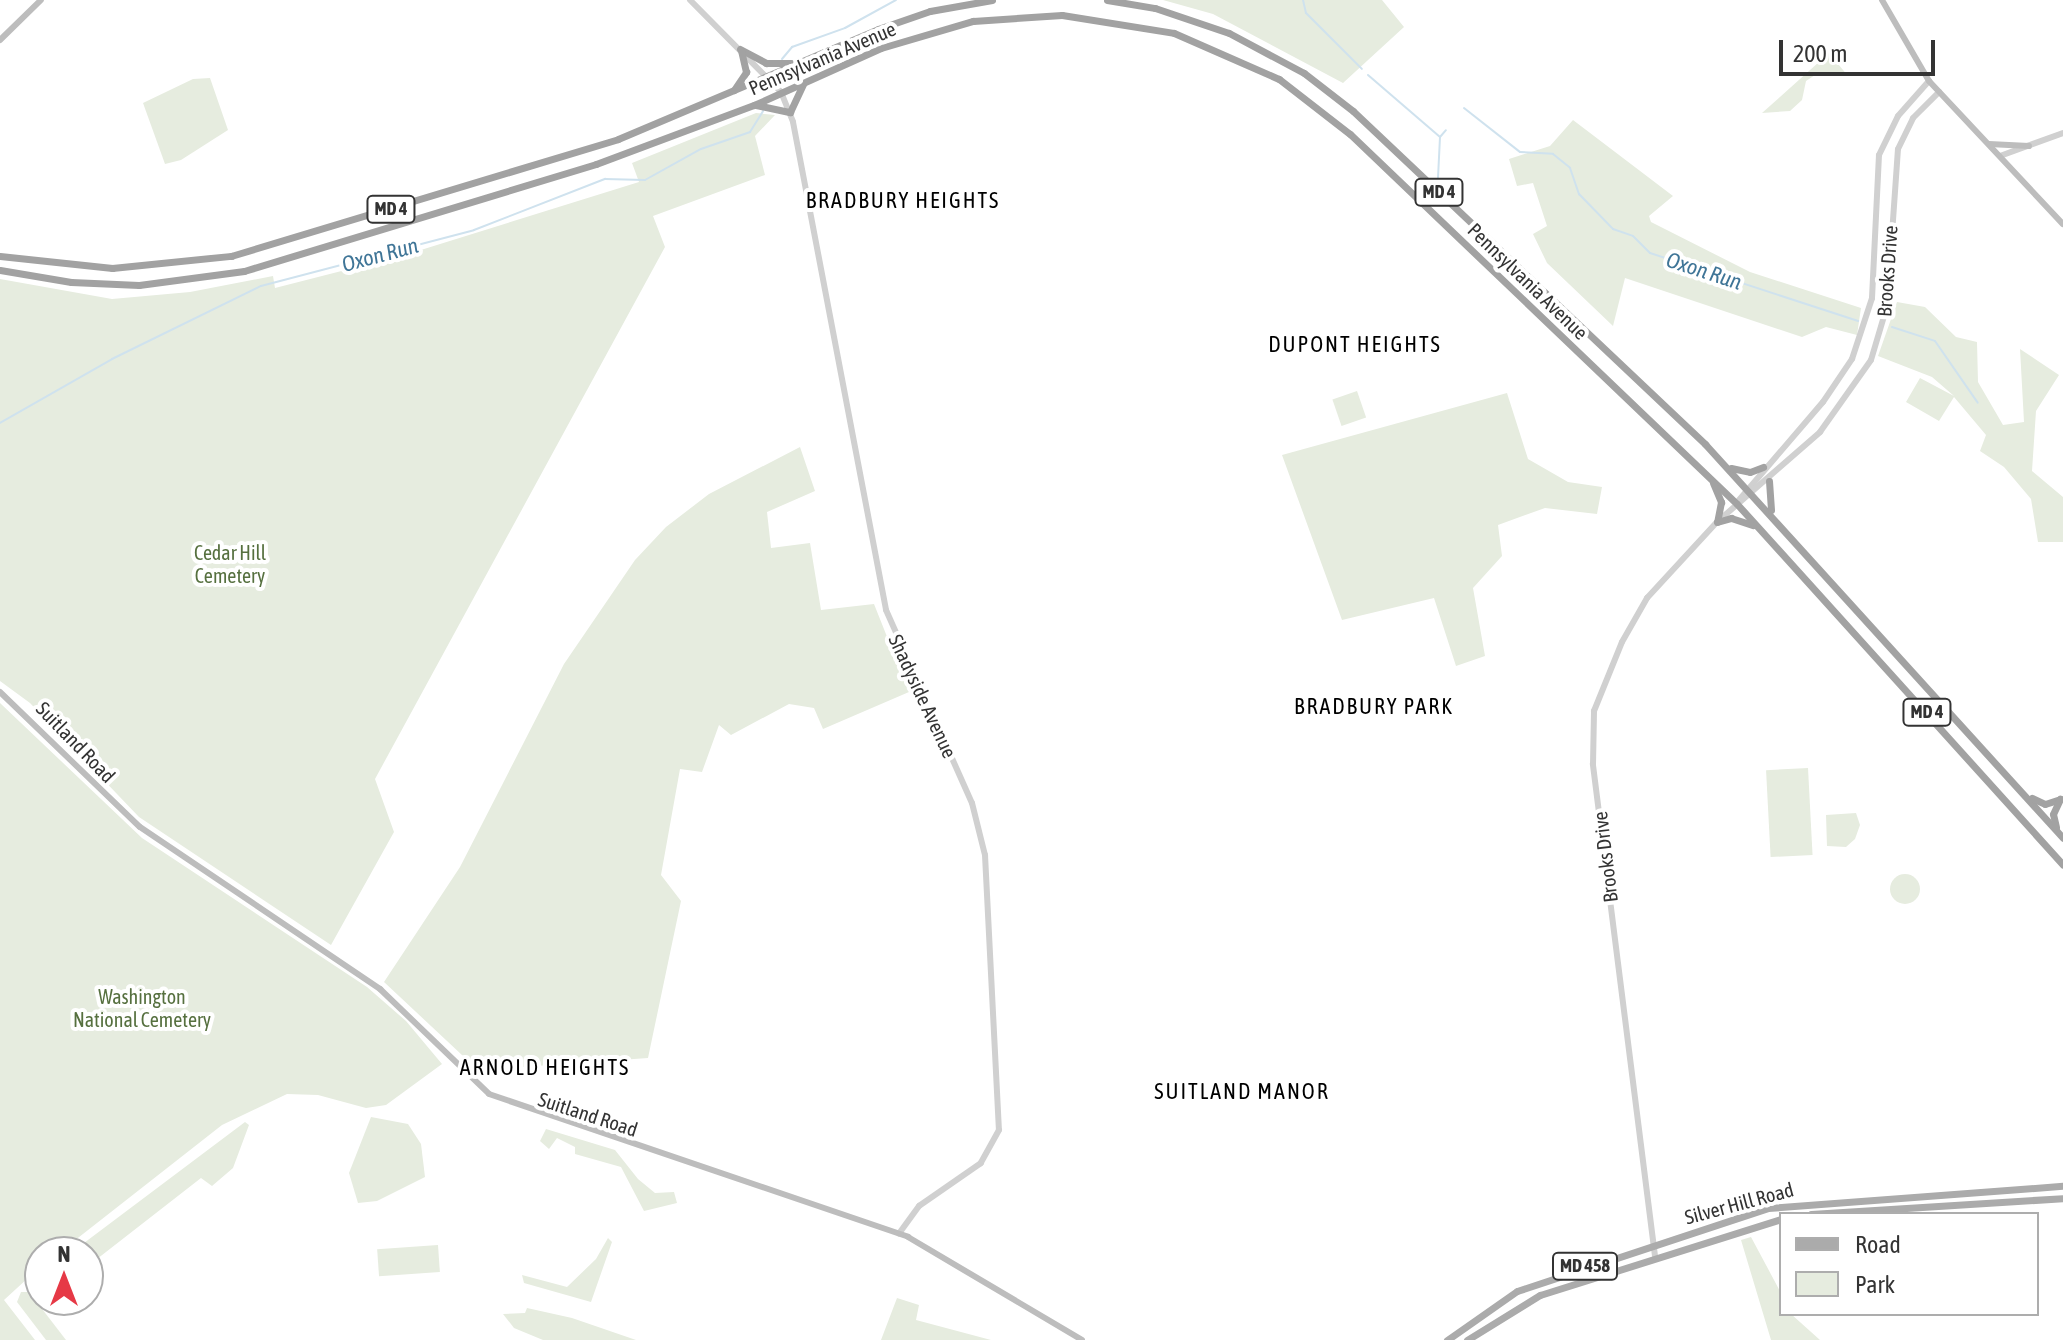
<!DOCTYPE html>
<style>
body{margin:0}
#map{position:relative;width:2063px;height:1340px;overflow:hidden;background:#fff;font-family:"Asap Condensed",sans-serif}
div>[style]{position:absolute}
.green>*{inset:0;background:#e6ecdf;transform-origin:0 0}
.round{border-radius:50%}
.stream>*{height:2px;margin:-1px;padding:0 1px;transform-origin:1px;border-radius:1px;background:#cfe2ee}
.tertiary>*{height:6px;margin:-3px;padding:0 3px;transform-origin:3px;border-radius:3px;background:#d0d0d0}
.secondary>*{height:6px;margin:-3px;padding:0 3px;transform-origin:3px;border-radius:3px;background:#bdbdbd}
.primary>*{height:7px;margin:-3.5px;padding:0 3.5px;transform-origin:3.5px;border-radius:3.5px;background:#ababab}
.trunk>*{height:7px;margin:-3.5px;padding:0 3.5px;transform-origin:3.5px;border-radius:3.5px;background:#a2a2a2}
span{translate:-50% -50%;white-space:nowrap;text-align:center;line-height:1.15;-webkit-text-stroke:8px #fff;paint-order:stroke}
.shield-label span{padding:2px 6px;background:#fff;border:2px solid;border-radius:6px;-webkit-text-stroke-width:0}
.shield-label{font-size:18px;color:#333;font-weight:700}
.street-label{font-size:20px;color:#333}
.park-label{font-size:20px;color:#56703f}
.neighbourhood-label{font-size:22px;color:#000;letter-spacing:2px}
.water-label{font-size:22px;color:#3f7597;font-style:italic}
.legend{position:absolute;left:1779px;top:1212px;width:260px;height:104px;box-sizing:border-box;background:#fff;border:2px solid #adadad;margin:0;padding:10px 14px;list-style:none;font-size:24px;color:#333}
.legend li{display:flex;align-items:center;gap:16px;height:40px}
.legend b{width:40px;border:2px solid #adadad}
.north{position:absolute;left:24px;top:1236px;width:80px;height:80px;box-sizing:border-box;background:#fff;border:2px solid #adadad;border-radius:50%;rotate:0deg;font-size:22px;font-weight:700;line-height:32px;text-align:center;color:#333}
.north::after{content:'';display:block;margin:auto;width:28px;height:36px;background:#e63946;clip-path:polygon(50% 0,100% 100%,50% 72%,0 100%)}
.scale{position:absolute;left:1779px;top:40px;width:156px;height:36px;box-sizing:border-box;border:4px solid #333;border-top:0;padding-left:10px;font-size:24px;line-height:28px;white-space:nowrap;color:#333;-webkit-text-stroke:6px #fff;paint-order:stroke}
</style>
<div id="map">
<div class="green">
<i style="clip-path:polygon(1163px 0,1382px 0,1404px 27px,1343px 83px,1213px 14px)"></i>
<i style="clip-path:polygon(1829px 53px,1848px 76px,1815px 75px,1806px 81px,1802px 100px,1790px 111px,1762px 113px)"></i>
<i style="clip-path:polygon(210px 78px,228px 130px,181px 160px,165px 164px,143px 103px,193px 79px)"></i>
<i style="clip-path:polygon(756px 113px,775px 115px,755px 136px,765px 175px,653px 216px,665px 247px,375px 779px,394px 832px,331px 945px,139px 817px,30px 703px,0 681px,0 279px,112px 299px,190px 292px,273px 276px,275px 288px,408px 254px,639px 182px,632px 163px)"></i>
<i style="clip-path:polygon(1573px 120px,1673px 196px,1649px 216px,1651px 222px,1750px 272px,1861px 308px,1857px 335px,1826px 327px,1802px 337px,1625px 278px,1613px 326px,1547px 263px,1533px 234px,1547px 226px,1533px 183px,1517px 186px,1509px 159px,1550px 146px)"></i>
<i style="clip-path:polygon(1897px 302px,1925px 307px,1956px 337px,1977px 342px,1978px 382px,2003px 425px,2024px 422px,2020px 349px,2059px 375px,2036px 411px,2032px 471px,2063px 497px,2063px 542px,2038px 542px,2031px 499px,2004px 467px,1980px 451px,1986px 435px,1954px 397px,1939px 421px,1906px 402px,1920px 378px,1954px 396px,1932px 377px,1878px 356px)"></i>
<i style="left:1357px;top:391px;width:28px;height:26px;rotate:71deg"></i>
<i style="clip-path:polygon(1507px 393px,1528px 459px,1568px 482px,1602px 487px,1597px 514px,1545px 508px,1498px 525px,1502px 556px,1473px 588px,1485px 656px,1456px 666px,1434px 598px,1342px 620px,1282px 455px)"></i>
<i style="clip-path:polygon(800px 447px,815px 491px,767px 512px,771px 548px,810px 543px,821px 610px,874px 604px,909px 692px,823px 729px,814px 708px,789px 704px,731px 735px,719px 725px,702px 772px,680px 769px,661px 875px,681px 901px,648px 1058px,478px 1070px,384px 982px,460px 867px,564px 664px,635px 560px,666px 527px,709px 494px)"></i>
<i style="clip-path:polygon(0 703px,142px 838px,367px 987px,406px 1021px,442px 1064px,386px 1105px,366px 1108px,318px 1095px,287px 1094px,222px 1125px,60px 1252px,40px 1252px,40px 1267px,4px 1300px,35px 1340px,0 1340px)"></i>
<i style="left:1808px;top:768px;width:87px;height:42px;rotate:87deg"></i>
<i style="clip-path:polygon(1856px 813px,1860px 825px,1855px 839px,1846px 847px,1827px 846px,1826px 815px)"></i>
<i class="round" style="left:1890px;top:874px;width:30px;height:30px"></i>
<i style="clip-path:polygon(371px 1117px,408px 1124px,421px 1144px,425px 1177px,377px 1201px,358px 1203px,349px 1173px)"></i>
<i style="clip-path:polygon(245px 1122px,249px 1125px,233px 1168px,212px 1186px,201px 1178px,88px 1266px,88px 1252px,72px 1252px)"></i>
<i style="clip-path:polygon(546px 1129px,615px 1150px,638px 1179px,655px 1193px,674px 1192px,677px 1203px,644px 1211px,621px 1167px,575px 1154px,575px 1147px,557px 1138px,549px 1149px,540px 1141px)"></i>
<i style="clip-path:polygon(1751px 1237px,1781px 1293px,1781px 1314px,1791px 1314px,1820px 1340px,1771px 1340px,1741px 1240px)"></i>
<i style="clip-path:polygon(608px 1238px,612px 1242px,591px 1302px,524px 1283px,522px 1275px,567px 1287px,596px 1259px)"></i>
<i style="left:438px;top:1245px;width:27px;height:61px;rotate:86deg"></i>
<i style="clip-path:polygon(21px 1292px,29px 1292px,66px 1340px,46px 1340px,17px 1302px)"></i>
<i style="clip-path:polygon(897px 1298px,919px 1305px,916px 1320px,991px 1340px,881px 1340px)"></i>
<i style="clip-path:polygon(527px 1308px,572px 1318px,636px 1340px,543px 1340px,514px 1328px,503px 1314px,525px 1313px)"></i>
</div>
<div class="stream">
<i style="left:1303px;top:0;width:13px;rotate:77deg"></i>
<i style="left:1306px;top:13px;width:79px;rotate:45deg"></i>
<i style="left:782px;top:59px;width:16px;rotate:-50deg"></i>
<i style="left:792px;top:47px;width:56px;rotate:-19.7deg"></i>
<i style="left:845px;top:28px;width:58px;rotate:-28.8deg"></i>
<i style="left:1368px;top:75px;width:95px;rotate:40.7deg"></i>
<i style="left:1440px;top:137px;width:41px;rotate:92.8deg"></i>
<i style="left:1464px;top:108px;width:71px;rotate:38.2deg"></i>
<i style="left:1520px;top:152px;width:33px;rotate:3deg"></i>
<i style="left:1553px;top:154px;width:22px;rotate:39deg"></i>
<i style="left:1570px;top:168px;width:28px;rotate:71deg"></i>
<i style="left:1579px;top:194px;width:49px;rotate:45.8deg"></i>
<i style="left:1613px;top:229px;width:21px;rotate:19deg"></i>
<i style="left:1633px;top:236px;width:24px;rotate:45deg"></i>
<i style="left:1650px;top:253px;width:219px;rotate:18.1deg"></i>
<i style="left:1440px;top:137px;width:9px;rotate:-49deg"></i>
<i style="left:1892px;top:327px;width:45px;rotate:18deg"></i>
<i style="left:1935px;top:341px;width:75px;rotate:55.3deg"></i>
<i style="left:0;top:423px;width:129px;rotate:-29.7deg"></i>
<i style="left:112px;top:359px;width:166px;rotate:-26.1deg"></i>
<i style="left:261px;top:286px;width:220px;rotate:-14.7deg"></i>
<i style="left:474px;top:230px;width:141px;rotate:-21.3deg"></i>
<i style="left:605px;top:179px;width:40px;rotate:1.4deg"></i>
<i style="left:645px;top:180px;width:64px;rotate:-29deg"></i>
<i style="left:701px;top:149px;width:52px;rotate:-19.1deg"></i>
<i style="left:750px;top:132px;width:25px;rotate:-58deg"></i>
</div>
<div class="tertiary">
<i style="left:690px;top:0;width:129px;rotate:45.3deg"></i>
<i style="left:781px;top:92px;width:32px;rotate:68deg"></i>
<i style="left:793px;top:122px;width:497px;rotate:79.2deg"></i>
<i style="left:886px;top:610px;width:211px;rotate:66deg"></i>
<i style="left:972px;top:803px;width:54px;rotate:76deg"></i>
<i style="left:985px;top:855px;width:275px;rotate:87.1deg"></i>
<i style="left:999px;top:1130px;width:38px;rotate:119deg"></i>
<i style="left:981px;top:1163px;width:75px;rotate:145.3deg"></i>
<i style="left:919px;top:1206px;width:34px;rotate:126deg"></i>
<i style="left:2000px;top:156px;width:67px;rotate:-20.1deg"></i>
<i style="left:1739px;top:500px;width:129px;rotate:-49.4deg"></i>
<i style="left:1823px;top:402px;width:52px;rotate:-56deg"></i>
<i style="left:1852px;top:359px;width:64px;rotate:-71.8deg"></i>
<i style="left:1872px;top:298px;width:143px;rotate:-87.2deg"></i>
<i style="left:1879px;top:155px;width:43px;rotate:-64deg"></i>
<i style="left:1898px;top:116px;width:47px;rotate:-48.5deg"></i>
<i style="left:1655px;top:1256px;width:496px;rotate:-97.2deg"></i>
<i style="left:1593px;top:764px;width:53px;rotate:-88.9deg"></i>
<i style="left:1594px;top:711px;width:74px;rotate:-67.9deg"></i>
<i style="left:1622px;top:642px;width:51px;rotate:-60.4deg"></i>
<i style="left:1647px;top:598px;width:103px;rotate:-47.4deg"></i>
<i style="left:1717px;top:522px;width:137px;rotate:-41.1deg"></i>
<i style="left:1820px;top:432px;width:88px;rotate:-54.7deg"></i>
<i style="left:1871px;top:360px;width:56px;rotate:-73.5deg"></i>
<i style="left:1887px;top:306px;width:157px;rotate:-86deg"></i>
<i style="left:1898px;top:149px;width:34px;rotate:-64deg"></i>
<i style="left:1913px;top:118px;width:37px;rotate:-45deg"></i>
</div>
<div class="secondary">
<i style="left:1882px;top:0;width:94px;rotate:59.9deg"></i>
<i style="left:1929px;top:81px;width:196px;rotate:46.9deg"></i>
<i style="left:0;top:40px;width:57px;rotate:-44.3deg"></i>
<i style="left:1989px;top:144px;width:40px;rotate:2.9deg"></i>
<i style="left:0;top:692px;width:194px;rotate:44deg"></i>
<i style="left:140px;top:827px;width:290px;rotate:34deg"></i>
<i style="left:380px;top:989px;width:151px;rotate:43.9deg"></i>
<i style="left:489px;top:1094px;width:443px;rotate:18.8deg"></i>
<i style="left:908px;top:1237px;width:202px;rotate:30.6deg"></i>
</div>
<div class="primary">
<i style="left:1811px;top:1214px;width:253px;rotate:-3.6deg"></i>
<i style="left:1447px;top:1340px;width:85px;rotate:-35deg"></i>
<i style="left:1517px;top:1291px;width:264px;rotate:-18.3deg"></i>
<i style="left:1768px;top:1208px;width:296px;rotate:-4.3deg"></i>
<i style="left:1467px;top:1340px;width:86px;rotate:-31.7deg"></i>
<i style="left:1540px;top:1295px;width:253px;rotate:-17.5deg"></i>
</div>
<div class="trunk">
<i style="left:1107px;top:0;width:49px;rotate:9.5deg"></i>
<i style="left:1155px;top:8px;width:78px;rotate:18.7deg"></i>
<i style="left:1229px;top:33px;width:85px;rotate:28.1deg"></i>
<i style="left:1304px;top:73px;width:62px;rotate:37.8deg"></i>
<i style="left:1353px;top:111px;width:485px;rotate:43.4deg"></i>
<i style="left:1705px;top:444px;width:532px;rotate:47.74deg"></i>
<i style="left:740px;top:49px;width:30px;rotate:28deg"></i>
<i style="left:766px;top:63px;width:25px"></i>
<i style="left:734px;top:90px;width:22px;rotate:-56deg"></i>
<i style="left:746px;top:72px;width:22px;rotate:-103deg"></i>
<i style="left:756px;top:105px;width:35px;rotate:12deg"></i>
<i style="left:790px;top:112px;width:31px;rotate:-65deg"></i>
<i style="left:0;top:256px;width:113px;rotate:6.1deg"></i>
<i style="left:112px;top:268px;width:120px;rotate:-5.8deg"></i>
<i style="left:231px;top:256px;width:404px;rotate:-16.8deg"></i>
<i style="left:618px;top:139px;width:282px;rotate:-22.9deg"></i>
<i style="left:878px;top:29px;width:55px;rotate:-19.1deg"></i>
<i style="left:930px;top:11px;width:63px;rotate:-10.1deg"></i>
<i style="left:0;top:270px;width:72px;rotate:9.6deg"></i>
<i style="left:71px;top:282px;width:68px;rotate:2.5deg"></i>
<i style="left:139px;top:285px;width:106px;rotate:-7.6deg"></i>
<i style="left:244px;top:271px;width:368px;rotate:-16.9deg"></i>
<i style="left:596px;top:164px;width:169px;rotate:-20.5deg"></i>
<i style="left:754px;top:105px;width:139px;rotate:-24.2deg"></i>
<i style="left:881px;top:48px;width:96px;rotate:-16.4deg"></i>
<i style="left:973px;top:21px;width:89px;rotate:-3.9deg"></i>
<i style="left:1062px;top:15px;width:113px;rotate:9.1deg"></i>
<i style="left:1174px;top:33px;width:115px;rotate:23.7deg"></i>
<i style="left:1279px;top:79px;width:90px;rotate:37.8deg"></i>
<i style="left:1350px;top:134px;width:535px;rotate:43.71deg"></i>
<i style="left:1737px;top:504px;width:486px;rotate:47.9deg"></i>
<i style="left:1731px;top:468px;width:19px;rotate:12deg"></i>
<i style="left:1750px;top:472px;width:14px;rotate:-21deg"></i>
<i style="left:1769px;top:481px;width:29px;rotate:86deg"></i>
<i style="left:1713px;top:483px;width:21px;rotate:67deg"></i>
<i style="left:1721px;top:502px;width:20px;rotate:101deg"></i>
<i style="left:1717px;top:522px;width:15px;rotate:-16deg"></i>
<i style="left:1731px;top:518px;width:23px;rotate:18deg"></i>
<i style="left:2032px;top:798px;width:14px;rotate:25deg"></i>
<i style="left:2045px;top:804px;width:16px;rotate:-18deg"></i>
<i style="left:2056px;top:827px;width:13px;rotate:-103deg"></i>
<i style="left:2053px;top:814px;width:17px;rotate:-65deg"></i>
</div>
<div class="shield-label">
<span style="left:1439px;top:192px">MD 4</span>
<span style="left:391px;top:209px">MD 4</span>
<span style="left:1927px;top:712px">MD 4</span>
<span style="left:1585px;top:1266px">MD 458</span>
</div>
<div class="street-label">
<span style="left:822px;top:58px;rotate:-23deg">Pennsylvania Avenue</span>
<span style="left:1887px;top:271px;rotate:-86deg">Brooks Drive</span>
<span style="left:1528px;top:281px;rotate:44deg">Pennsylvania Avenue</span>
<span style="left:923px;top:696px;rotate:65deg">Shadyside Avenue</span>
<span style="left:76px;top:742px;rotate:46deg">Suitland Road</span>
<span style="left:1605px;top:857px;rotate:-97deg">Brooks Drive</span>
<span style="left:588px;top:1114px;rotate:18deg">Suitland Road</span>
<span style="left:1739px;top:1203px;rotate:-15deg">Silver Hill Road</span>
</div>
<div class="park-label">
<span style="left:230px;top:564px">Cedar Hill<br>Cemetery</span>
<span style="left:142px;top:1008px">Washington<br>National Cemetery</span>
</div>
<div class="neighbourhood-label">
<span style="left:903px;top:201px">BRADBURY HEIGHTS</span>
<span style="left:1355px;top:345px">DUPONT HEIGHTS</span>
<span style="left:1374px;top:707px">BRADBURY PARK</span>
<span style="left:545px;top:1068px">ARNOLD HEIGHTS</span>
<span style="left:1242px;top:1092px">SUITLAND MANOR</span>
</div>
<div class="water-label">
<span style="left:380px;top:255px;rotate:-15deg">Oxon Run</span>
<span style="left:1704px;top:271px;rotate:18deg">Oxon Run</span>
</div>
<ul class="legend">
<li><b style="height:10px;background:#ababab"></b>Road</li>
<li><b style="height:22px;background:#e6ecdf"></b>Park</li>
</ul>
<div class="north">N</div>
<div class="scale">200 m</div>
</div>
